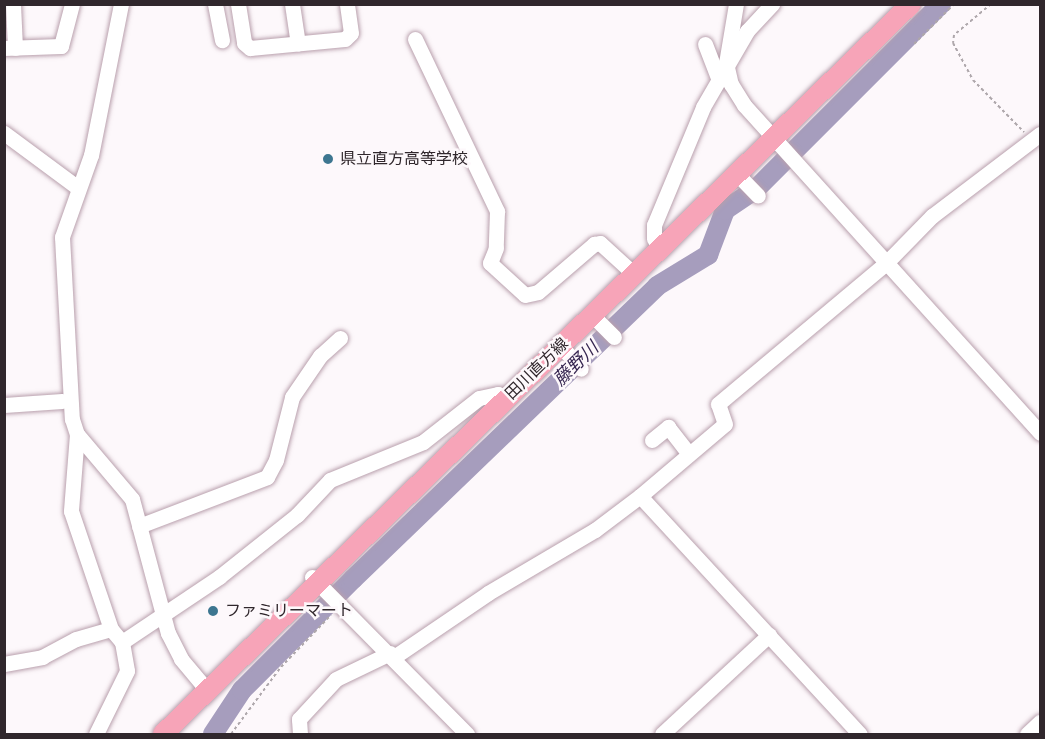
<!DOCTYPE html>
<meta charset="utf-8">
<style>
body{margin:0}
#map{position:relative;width:1045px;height:739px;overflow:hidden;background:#fdf8fb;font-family:"Fira Sans Condensed","Noto Sans JP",sans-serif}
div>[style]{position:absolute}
.river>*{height:20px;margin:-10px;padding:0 10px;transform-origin:10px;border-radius:10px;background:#a69dbd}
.path>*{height:2px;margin-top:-1px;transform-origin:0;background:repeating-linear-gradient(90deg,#aea7ab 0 3px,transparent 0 6px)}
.roads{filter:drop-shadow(0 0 2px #b9a0ad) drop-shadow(0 0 2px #b9a0ad)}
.minor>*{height:15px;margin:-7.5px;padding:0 7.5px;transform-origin:7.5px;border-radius:7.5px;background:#fff}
.major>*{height:20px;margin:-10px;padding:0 10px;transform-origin:10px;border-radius:10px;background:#f7a4b8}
.dots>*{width:16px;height:16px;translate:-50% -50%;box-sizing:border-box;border:3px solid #fdf8fb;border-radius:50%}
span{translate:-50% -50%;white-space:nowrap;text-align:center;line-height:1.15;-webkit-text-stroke:5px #fdf8fb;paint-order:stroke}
.poi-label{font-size:16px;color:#30272c}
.left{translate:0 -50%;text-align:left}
.street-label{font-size:16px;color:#30272c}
.water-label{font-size:18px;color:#352550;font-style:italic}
.frame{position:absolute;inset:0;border:6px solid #30272c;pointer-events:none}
</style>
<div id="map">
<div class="river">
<i style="left:213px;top:734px;width:53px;rotate:-56.6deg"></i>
<i style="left:242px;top:690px;width:157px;rotate:-45deg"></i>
<i style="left:353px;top:579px;width:422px;rotate:-43.9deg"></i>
<i style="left:657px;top:286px;width:60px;rotate:-31.3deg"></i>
<i style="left:708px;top:255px;width:48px;rotate:-69.3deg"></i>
<i style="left:725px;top:210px;width:37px;rotate:-34deg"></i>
<i style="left:756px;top:189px;width:262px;rotate:-45deg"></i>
</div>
<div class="path">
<i style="left:991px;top:4px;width:48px;rotate:140deg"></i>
<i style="left:954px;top:35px;width:8px;rotate:97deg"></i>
<i style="left:953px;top:43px;width:42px;rotate:61.6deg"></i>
<i style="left:973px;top:80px;width:73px;rotate:45.6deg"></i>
<i style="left:914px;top:44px;width:57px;rotate:-45deg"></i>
<i style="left:231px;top:734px;width:84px;rotate:-53.3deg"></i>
<i style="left:281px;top:667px;width:72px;rotate:-46.1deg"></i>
</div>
<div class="roads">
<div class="minor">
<i style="left:13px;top:4px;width:44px;rotate:87.4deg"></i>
<i style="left:121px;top:4px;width:154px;rotate:101.2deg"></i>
<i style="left:91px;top:155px;width:87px;rotate:109.5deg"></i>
<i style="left:62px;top:237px;width:182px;rotate:86.9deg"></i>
<i style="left:72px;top:419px;width:16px;rotate:72deg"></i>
<i style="left:77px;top:434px;width:85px;rotate:49.8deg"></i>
<i style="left:132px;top:499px;width:139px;rotate:75deg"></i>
<i style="left:168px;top:633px;width:29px;rotate:63deg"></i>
<i style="left:181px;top:659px;width:40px;rotate:50deg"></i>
<i style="left:215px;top:4px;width:37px;rotate:79deg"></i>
<i style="left:238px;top:4px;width:39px;rotate:81deg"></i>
<i style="left:244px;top:43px;width:8px;rotate:40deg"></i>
<i style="left:250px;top:48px;width:95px;rotate:-5.4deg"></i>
<i style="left:345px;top:39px;width:8px;rotate:-45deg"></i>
<i style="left:351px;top:33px;width:29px;rotate:-98deg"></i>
<i style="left:292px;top:4px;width:40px;rotate:81.5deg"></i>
<i style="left:736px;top:4px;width:60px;rotate:99.6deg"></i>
<i style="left:726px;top:63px;width:22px;rotate:77deg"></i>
<i style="left:731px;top:84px;width:25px;rotate:58deg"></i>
<i style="left:744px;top:105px;width:442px;rotate:47.9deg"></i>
<i style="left:415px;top:39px;width:191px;rotate:64.5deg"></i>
<i style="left:497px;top:211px;width:37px;rotate:92deg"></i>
<i style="left:496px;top:248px;width:16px;rotate:112deg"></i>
<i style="left:490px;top:263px;width:47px;rotate:42.4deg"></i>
<i style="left:525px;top:295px;width:13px;rotate:-13deg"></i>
<i style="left:538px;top:292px;width:74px;rotate:-40.6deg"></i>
<i style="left:594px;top:244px;width:6px;rotate:-9deg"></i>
<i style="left:600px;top:243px;width:46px;rotate:42.4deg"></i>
<i style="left:705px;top:44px;width:36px;rotate:69deg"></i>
<i style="left:4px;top:48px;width:57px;rotate:-2deg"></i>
<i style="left:61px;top:46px;width:43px;rotate:-75.3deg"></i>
<i style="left:4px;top:133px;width:92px;rotate:36.6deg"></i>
<i style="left:737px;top:174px;width:30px;rotate:46deg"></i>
<i style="left:654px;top:239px;width:14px;rotate:-90deg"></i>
<i style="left:654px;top:225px;width:128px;rotate:-67.4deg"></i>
<i style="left:703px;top:107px;width:88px;rotate:-59.9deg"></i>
<i style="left:747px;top:31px;width:37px;rotate:-47deg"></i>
<i style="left:592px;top:315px;width:31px;rotate:45deg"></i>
<i style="left:561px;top:346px;width:30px;rotate:49deg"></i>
<i style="left:4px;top:405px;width:58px;rotate:-3.9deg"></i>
<i style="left:77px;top:434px;width:77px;rotate:94.5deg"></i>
<i style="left:71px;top:511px;width:125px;rotate:71.3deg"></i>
<i style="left:111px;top:629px;width:17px;rotate:50deg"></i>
<i style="left:122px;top:642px;width:29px;rotate:80deg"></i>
<i style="left:127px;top:671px;width:70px;rotate:116.2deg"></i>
<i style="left:652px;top:440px;width:21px;rotate:-39deg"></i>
<i style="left:668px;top:427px;width:34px;rotate:52deg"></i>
<i style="left:640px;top:496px;width:324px;rotate:47.3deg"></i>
<i style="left:139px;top:526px;width:137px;rotate:-20.9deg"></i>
<i style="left:267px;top:477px;width:19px;rotate:-62deg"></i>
<i style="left:276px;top:460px;width:65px;rotate:-75.7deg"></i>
<i style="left:292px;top:397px;width:50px;rotate:-55.7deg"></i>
<i style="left:320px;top:356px;width:27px;rotate:-42deg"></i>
<i style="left:312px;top:577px;width:221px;rotate:45.4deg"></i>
<i style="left:122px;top:642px;width:117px;rotate:-33.8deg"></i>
<i style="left:219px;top:577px;width:100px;rotate:-38.5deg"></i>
<i style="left:297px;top:515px;width:48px;rotate:-46.7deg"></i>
<i style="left:330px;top:480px;width:100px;rotate:-22.2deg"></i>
<i style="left:423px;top:442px;width:71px;rotate:-38.2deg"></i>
<i style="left:479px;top:398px;width:19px;rotate:-12deg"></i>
<i style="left:498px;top:394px;width:10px;rotate:45deg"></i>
<i style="left:394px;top:657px;width:114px;rotate:-34.2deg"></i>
<i style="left:488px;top:593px;width:124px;rotate:-30.5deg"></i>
<i style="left:595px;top:530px;width:56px;rotate:-37.1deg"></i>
<i style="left:640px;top:496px;width:111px;rotate:-40.3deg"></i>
<i style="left:725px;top:424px;width:21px;rotate:-109deg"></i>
<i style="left:718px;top:404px;width:219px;rotate:-40deg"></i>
<i style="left:886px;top:263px;width:66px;rotate:-45.6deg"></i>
<i style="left:932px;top:216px;width:136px;rotate:-37.2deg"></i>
<i style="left:4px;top:664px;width:39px;rotate:-10deg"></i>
<i style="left:42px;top:657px;width:38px;rotate:-28deg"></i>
<i style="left:76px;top:639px;width:36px;rotate:-16deg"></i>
<i style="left:300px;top:734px;width:15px;rotate:-94deg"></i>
<i style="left:299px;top:719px;width:54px;rotate:-47.2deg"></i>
<i style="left:336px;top:679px;width:60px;rotate:-25.7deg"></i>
<i style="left:662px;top:734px;width:146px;rotate:-42.8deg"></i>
<i style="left:1027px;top:734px;width:18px;rotate:-43deg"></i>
</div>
<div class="major">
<i style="left:163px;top:734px;width:1045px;rotate:-44.3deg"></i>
</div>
</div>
<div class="dots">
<i style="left:328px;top:159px;background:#3d7690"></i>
<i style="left:213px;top:611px;background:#3d7690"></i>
</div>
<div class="poi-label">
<span class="left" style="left:340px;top:159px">県立直方高等学校</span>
<span class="left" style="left:225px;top:611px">ファミリーマート</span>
</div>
<div class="street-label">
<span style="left:537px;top:369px;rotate:-44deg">田川直方線</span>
</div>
<div class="water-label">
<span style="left:576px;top:364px;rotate:-44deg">藤野川</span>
</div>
<div class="frame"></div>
</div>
